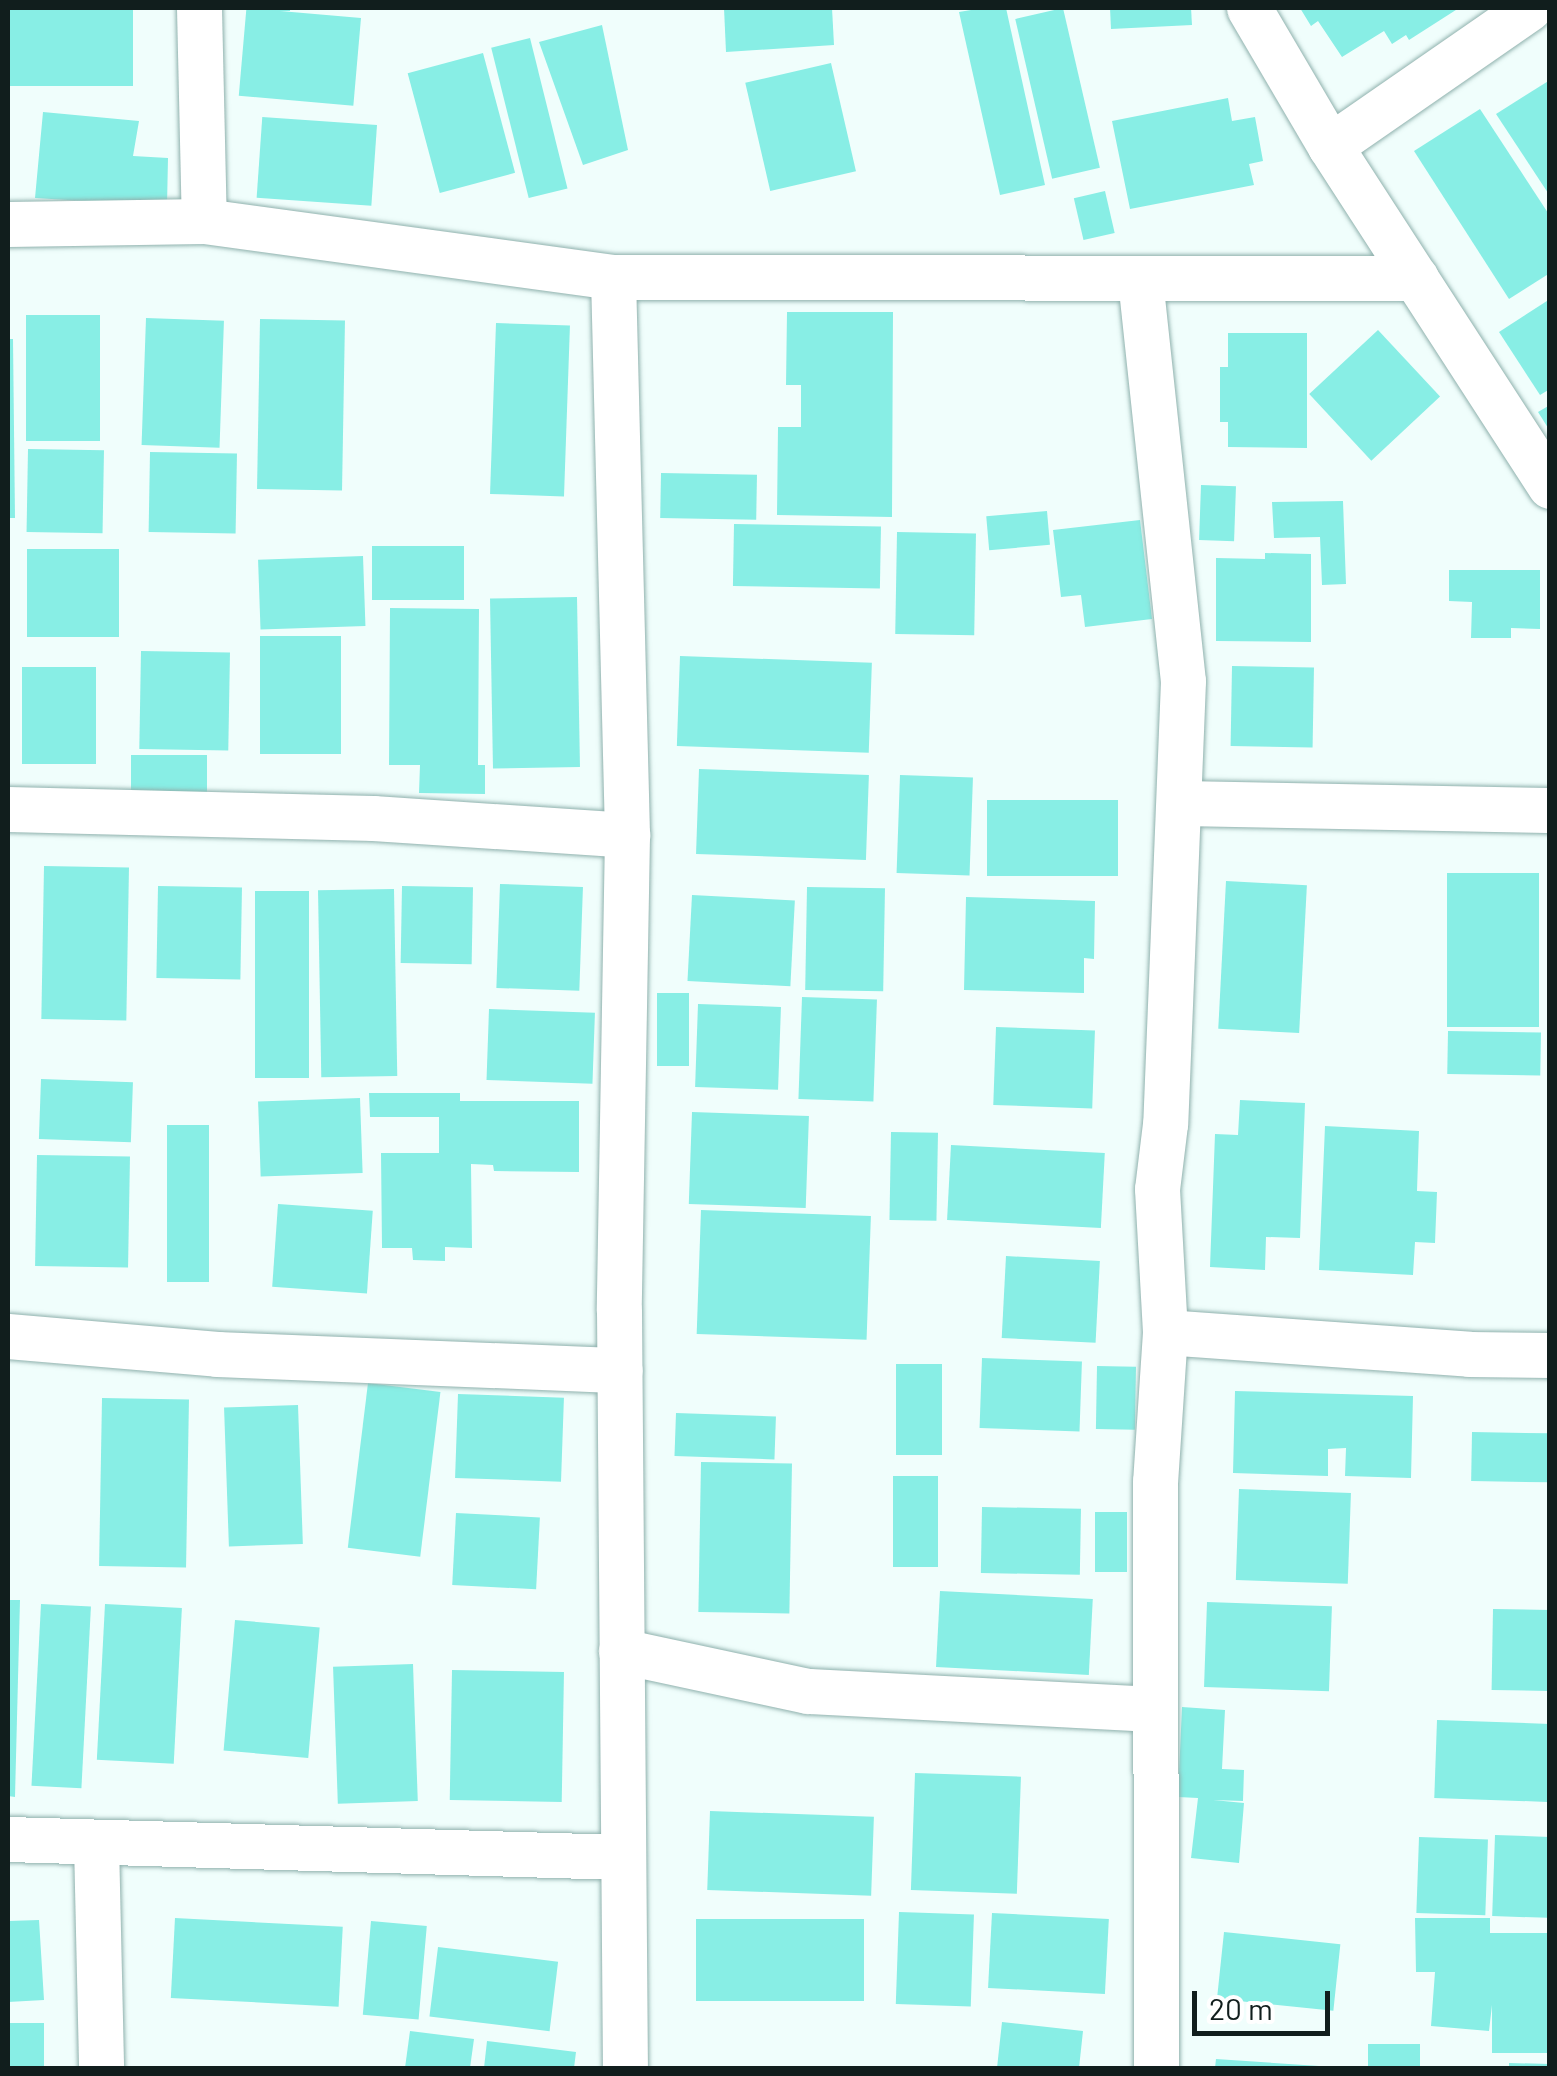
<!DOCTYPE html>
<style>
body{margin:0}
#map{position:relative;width:1557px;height:2076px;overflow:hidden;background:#f0fefc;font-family:Barlow,sans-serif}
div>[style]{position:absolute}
.building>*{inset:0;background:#88eee5;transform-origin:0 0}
.roads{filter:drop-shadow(0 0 2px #8fb1ad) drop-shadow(0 0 2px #8fb1ad)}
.street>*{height:45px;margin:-22.5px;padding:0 22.5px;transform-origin:22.5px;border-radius:22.5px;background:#fff}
span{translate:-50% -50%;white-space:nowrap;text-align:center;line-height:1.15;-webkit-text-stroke:10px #fff;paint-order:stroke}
.frame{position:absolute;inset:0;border:10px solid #111e1d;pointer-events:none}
.scale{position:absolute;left:1192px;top:1991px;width:138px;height:45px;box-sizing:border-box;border:5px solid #111e1d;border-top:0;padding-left:12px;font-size:30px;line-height:35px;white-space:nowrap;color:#111e1d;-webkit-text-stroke:8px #fff;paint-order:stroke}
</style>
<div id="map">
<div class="building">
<i style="left:8px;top:8px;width:125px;height:78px"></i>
<i style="clip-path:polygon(252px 8px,290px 8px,290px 11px,252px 12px)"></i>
<i style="clip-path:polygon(724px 8px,832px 8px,834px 45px,726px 52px)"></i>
<i style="clip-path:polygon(983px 8px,1006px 8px,1045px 185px,1000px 195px,959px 12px)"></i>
<i style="left:1063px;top:8px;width:164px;height:49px;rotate:77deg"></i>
<i style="clip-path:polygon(1110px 8px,1191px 8px,1192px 25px,1111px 29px)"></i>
<i style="clip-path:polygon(1300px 8px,1459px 8px,1409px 40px,1406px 35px,1392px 44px,1384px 31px,1342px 57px,1318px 21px,1311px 26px)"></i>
<i style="left:361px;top:18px;width:88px;height:115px;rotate:95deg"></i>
<i style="clip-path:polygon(602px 25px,628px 150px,583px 165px,539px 42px)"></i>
<i style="left:530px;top:38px;width:155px;height:40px;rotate:76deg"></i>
<i style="left:483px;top:53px;width:124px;height:78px;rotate:75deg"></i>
<i style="left:831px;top:63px;width:111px;height:88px;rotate:77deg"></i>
<i style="clip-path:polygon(1550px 80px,1550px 196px,1496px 114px)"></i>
<i style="clip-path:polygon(1228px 98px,1232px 121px,1255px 117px,1263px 161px,1249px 164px,1254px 185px,1130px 209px,1112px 121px)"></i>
<i style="clip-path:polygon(1480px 109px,1550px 216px,1550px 273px,1509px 299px,1414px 151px)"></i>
<i style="clip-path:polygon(43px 112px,139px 121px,133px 156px,168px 158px,167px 206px,35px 198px)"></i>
<i style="left:377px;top:125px;width:81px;height:115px;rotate:94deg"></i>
<i style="left:1105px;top:191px;width:43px;height:32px;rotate:77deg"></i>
<i style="clip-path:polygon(1550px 299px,1550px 389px,1540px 395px,1499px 332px)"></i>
<i style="clip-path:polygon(787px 312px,893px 312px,892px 517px,777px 515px,778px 427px,801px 427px,801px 385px,786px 385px)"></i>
<i style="left:26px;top:315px;width:74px;height:126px"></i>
<i style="left:146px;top:318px;width:78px;height:127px;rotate:2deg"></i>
<i style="left:260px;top:319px;width:85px;height:170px;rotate:1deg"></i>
<i style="left:496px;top:323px;width:74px;height:171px;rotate:2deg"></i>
<i style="left:1378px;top:330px;width:91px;height:94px;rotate:47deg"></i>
<i style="clip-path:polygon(1228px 333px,1307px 333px,1307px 448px,1228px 447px,1228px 422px,1220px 422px,1220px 367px,1228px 367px)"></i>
<i style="clip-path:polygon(8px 339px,13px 339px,15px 518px,8px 518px)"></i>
<i style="clip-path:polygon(1550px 405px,1550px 431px,1538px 412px)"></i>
<i style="left:28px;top:449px;width:76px;height:83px;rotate:1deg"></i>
<i style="left:150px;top:452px;width:87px;height:80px;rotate:1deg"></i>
<i style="left:661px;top:473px;width:96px;height:45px;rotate:1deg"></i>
<i style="left:1201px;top:485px;width:35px;height:55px;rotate:2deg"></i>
<i style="clip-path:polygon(1343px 501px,1346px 584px,1322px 585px,1320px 537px,1274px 538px,1272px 502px)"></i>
<i style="left:1047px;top:511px;width:34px;height:61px;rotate:85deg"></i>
<i style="clip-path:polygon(1140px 520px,1152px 619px,1085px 627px,1081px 595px,1061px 597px,1053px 530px)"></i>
<i style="left:734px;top:524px;width:147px;height:62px;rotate:1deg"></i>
<i style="left:897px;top:532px;width:79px;height:102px;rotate:1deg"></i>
<i style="left:372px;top:546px;width:92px;height:54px"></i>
<i style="left:27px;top:549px;width:92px;height:88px"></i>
<i style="clip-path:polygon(1265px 553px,1311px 554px,1311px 642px,1216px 641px,1216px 558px,1265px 559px)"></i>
<i style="left:363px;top:556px;width:70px;height:105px;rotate:88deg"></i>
<i style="clip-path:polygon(1449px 570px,1540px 570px,1540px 629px,1511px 628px,1511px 638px,1471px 638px,1472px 602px,1449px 601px)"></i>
<i style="left:577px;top:597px;width:170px;height:87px;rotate:89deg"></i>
<i style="clip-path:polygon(390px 608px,479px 609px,478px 765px,485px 765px,485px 794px,419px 793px,420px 765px,389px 765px)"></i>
<i style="left:260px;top:636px;width:81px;height:118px"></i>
<i style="left:141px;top:651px;width:89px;height:98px;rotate:1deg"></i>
<i style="left:680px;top:656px;width:192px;height:90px;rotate:2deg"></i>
<i style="left:1232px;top:666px;width:82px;height:80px;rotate:1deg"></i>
<i style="left:22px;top:667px;width:74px;height:97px"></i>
<i style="left:131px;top:755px;width:76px;height:39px"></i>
<i style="left:699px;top:769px;width:170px;height:85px;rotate:2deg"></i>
<i style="left:900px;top:775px;width:73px;height:98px;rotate:2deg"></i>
<i style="left:987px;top:800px;width:131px;height:76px"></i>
<i style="left:44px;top:866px;width:85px;height:153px;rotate:1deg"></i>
<i style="left:1447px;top:873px;width:92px;height:154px"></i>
<i style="left:1226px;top:881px;width:81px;height:148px;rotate:3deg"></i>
<i style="left:500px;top:884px;width:83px;height:104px;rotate:2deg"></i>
<i style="left:158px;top:886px;width:84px;height:92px;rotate:1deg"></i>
<i style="left:402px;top:886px;width:71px;height:77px;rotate:1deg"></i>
<i style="left:807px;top:887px;width:78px;height:103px;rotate:1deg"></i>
<i style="left:394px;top:889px;width:187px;height:76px;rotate:89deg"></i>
<i style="left:255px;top:891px;width:54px;height:187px"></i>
<i style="left:692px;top:895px;width:103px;height:86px;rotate:3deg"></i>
<i style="clip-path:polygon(966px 897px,1095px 901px,1094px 959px,1084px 958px,1084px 993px,964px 990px)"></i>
<i style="left:657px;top:993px;width:32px;height:73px"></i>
<i style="left:802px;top:997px;width:75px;height:102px;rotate:2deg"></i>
<i style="left:698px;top:1004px;width:83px;height:83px;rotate:2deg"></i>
<i style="left:489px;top:1009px;width:106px;height:71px;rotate:2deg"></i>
<i style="left:996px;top:1027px;width:99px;height:78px;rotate:2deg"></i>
<i style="left:1448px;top:1031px;width:93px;height:43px;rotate:1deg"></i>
<i style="left:41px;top:1079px;width:92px;height:60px;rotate:2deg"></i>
<i style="clip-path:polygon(369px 1093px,460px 1093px,460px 1101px,579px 1101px,579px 1172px,494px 1171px,493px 1165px,471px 1164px,472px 1248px,445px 1247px,445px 1261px,413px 1260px,412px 1248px,382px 1248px,381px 1153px,439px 1153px,439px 1117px,370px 1117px)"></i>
<i style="left:360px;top:1098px;width:75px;height:102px;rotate:88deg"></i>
<i style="clip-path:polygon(1240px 1100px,1305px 1103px,1300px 1238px,1266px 1237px,1265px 1270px,1210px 1267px,1215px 1134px,1238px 1135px)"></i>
<i style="left:692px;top:1112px;width:117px;height:92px;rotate:2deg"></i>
<i style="left:167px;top:1125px;width:42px;height:157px"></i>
<i style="clip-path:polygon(1325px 1126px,1419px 1131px,1417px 1191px,1437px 1192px,1435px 1243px,1415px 1242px,1413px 1275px,1319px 1270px)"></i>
<i style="left:891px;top:1132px;width:47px;height:88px;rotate:1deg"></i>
<i style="left:951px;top:1145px;width:154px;height:75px;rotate:3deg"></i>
<i style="left:37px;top:1155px;width:93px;height:111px;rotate:1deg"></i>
<i style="left:278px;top:1204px;width:95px;height:83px;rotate:4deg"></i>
<i style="left:701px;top:1210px;width:170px;height:124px;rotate:2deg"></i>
<i style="left:1006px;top:1256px;width:94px;height:82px;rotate:3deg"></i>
<i style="left:982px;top:1358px;width:100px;height:70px;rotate:2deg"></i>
<i style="left:896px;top:1364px;width:46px;height:91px"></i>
<i style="left:1097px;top:1366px;width:39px;height:63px;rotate:1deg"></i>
<i style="left:368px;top:1383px;width:73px;height:166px;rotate:7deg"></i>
<i style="clip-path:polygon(1235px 1391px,1413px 1396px,1411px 1478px,1345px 1476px,1346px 1448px,1328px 1449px,1328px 1476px,1233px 1473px)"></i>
<i style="left:458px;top:1394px;width:106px;height:84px;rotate:2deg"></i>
<i style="left:102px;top:1398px;width:87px;height:168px;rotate:1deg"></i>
<i style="left:298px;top:1405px;width:139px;height:74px;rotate:88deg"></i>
<i style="left:676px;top:1413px;width:100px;height:43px;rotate:2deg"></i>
<i style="left:1472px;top:1432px;width:78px;height:49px;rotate:1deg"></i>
<i style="left:701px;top:1462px;width:91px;height:150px;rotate:1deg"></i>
<i style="left:893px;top:1476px;width:45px;height:91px"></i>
<i style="left:1239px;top:1489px;width:112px;height:91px;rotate:2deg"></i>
<i style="left:982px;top:1507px;width:99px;height:66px;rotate:1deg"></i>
<i style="left:1095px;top:1512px;width:32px;height:60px"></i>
<i style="left:456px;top:1513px;width:84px;height:72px;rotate:3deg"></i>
<i style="left:940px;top:1591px;width:153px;height:76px;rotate:3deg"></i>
<i style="clip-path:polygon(8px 1600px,20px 1600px,15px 1797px,8px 1796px)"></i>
<i style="left:1207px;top:1602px;width:125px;height:85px;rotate:2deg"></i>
<i style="left:41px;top:1604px;width:50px;height:182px;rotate:3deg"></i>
<i style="left:105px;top:1604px;width:77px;height:156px;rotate:3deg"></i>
<i style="left:1493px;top:1609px;width:57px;height:81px;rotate:1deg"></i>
<i style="left:235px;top:1620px;width:85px;height:131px;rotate:5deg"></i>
<i style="left:413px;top:1664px;width:137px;height:80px;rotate:88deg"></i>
<i style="left:452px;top:1670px;width:112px;height:130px;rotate:1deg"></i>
<i style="clip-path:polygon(1182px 1707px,1225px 1710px,1222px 1769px,1244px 1770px,1243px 1801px,1213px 1800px,1244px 1803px,1239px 1863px,1191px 1858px,1198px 1798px,1178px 1797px)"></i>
<i style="left:1437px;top:1720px;width:113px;height:78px;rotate:2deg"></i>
<i style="left:915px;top:1773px;width:106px;height:117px;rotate:2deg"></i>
<i style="left:710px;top:1811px;width:164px;height:79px;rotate:2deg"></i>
<i style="left:1495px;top:1835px;width:55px;height:81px;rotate:2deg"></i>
<i style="left:1419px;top:1837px;width:69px;height:76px;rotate:2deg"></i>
<i style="left:899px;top:1912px;width:75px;height:92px;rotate:2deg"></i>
<i style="left:992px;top:1913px;width:117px;height:75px;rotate:3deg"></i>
<i style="left:175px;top:1918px;width:168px;height:80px;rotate:3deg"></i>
<i style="clip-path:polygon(1415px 1918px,1490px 1918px,1490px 1933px,1550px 1933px,1550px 2053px,1492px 2053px,1492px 2005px,1489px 2031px,1431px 2026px,1435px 1972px,1416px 1972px)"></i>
<i style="left:696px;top:1919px;width:168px;height:82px"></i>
<i style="clip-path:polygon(39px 1920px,44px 2000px,8px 2002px,8px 1921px)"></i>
<i style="left:371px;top:1921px;width:56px;height:94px;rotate:5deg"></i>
<i style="left:1224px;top:1932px;width:117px;height:67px;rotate:6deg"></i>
<i style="left:438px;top:1947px;width:121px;height:70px;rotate:7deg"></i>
<i style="clip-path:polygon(1002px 2022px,1083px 2031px,1079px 2068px,997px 2068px)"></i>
<i style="left:8px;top:2023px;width:36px;height:45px"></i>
<i style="clip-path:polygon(410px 2031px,474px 2039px,470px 2068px,405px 2068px)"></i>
<i style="clip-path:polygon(487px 2041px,576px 2052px,574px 2068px,484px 2068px)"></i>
<i style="left:1368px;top:2044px;width:52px;height:24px"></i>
<i style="clip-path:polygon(1216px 2059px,1319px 2066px,1319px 2068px,1215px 2068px)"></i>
<i style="clip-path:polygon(1509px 2063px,1550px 2064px,1550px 2068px,1509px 2068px)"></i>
</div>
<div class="roads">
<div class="street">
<i style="left:199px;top:8px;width:213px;rotate:88.7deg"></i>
<i style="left:1249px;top:8px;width:160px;rotate:59.6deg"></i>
<i style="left:1330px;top:146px;width:405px;rotate:57.1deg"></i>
<i style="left:1330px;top:146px;width:242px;rotate:-34.7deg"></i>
<i style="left:8px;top:224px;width:196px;rotate:-0.9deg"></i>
<i style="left:204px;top:221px;width:413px;rotate:7.8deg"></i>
<i style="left:613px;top:277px;width:803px;rotate:0.07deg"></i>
<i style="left:613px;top:277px;width:558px;rotate:88.56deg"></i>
<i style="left:627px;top:835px;width:475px;rotate:91deg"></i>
<i style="left:619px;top:1310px;width:758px;rotate:89.55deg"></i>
<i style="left:1140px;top:279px;width:404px;rotate:83.9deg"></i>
<i style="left:1183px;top:681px;width:443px;rotate:92.3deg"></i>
<i style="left:1165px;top:1124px;width:65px;rotate:97deg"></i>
<i style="left:1157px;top:1189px;width:143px;rotate:86.8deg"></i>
<i style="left:1165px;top:1332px;width:149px;rotate:93.8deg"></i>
<i style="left:1155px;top:1481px;width:587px;rotate:89.9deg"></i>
<i style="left:1179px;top:803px;width:371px;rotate:1.1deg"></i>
<i style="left:8px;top:809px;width:365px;rotate:1.4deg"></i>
<i style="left:373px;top:818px;width:255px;rotate:3.8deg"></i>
<i style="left:1165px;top:1332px;width:305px;rotate:4.1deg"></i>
<i style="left:1469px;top:1354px;width:81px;rotate:0.7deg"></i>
<i style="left:8px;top:1336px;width:210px;rotate:4.9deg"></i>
<i style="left:217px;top:1354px;width:403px;rotate:2.3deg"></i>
<i style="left:621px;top:1651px;width:191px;rotate:12.1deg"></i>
<i style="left:808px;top:1691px;width:347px;rotate:3deg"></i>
<i style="left:8px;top:1839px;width:614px;rotate:1.68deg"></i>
<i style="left:96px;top:1843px;width:225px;rotate:88.7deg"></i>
</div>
</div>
<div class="frame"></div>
<div class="scale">20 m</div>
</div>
